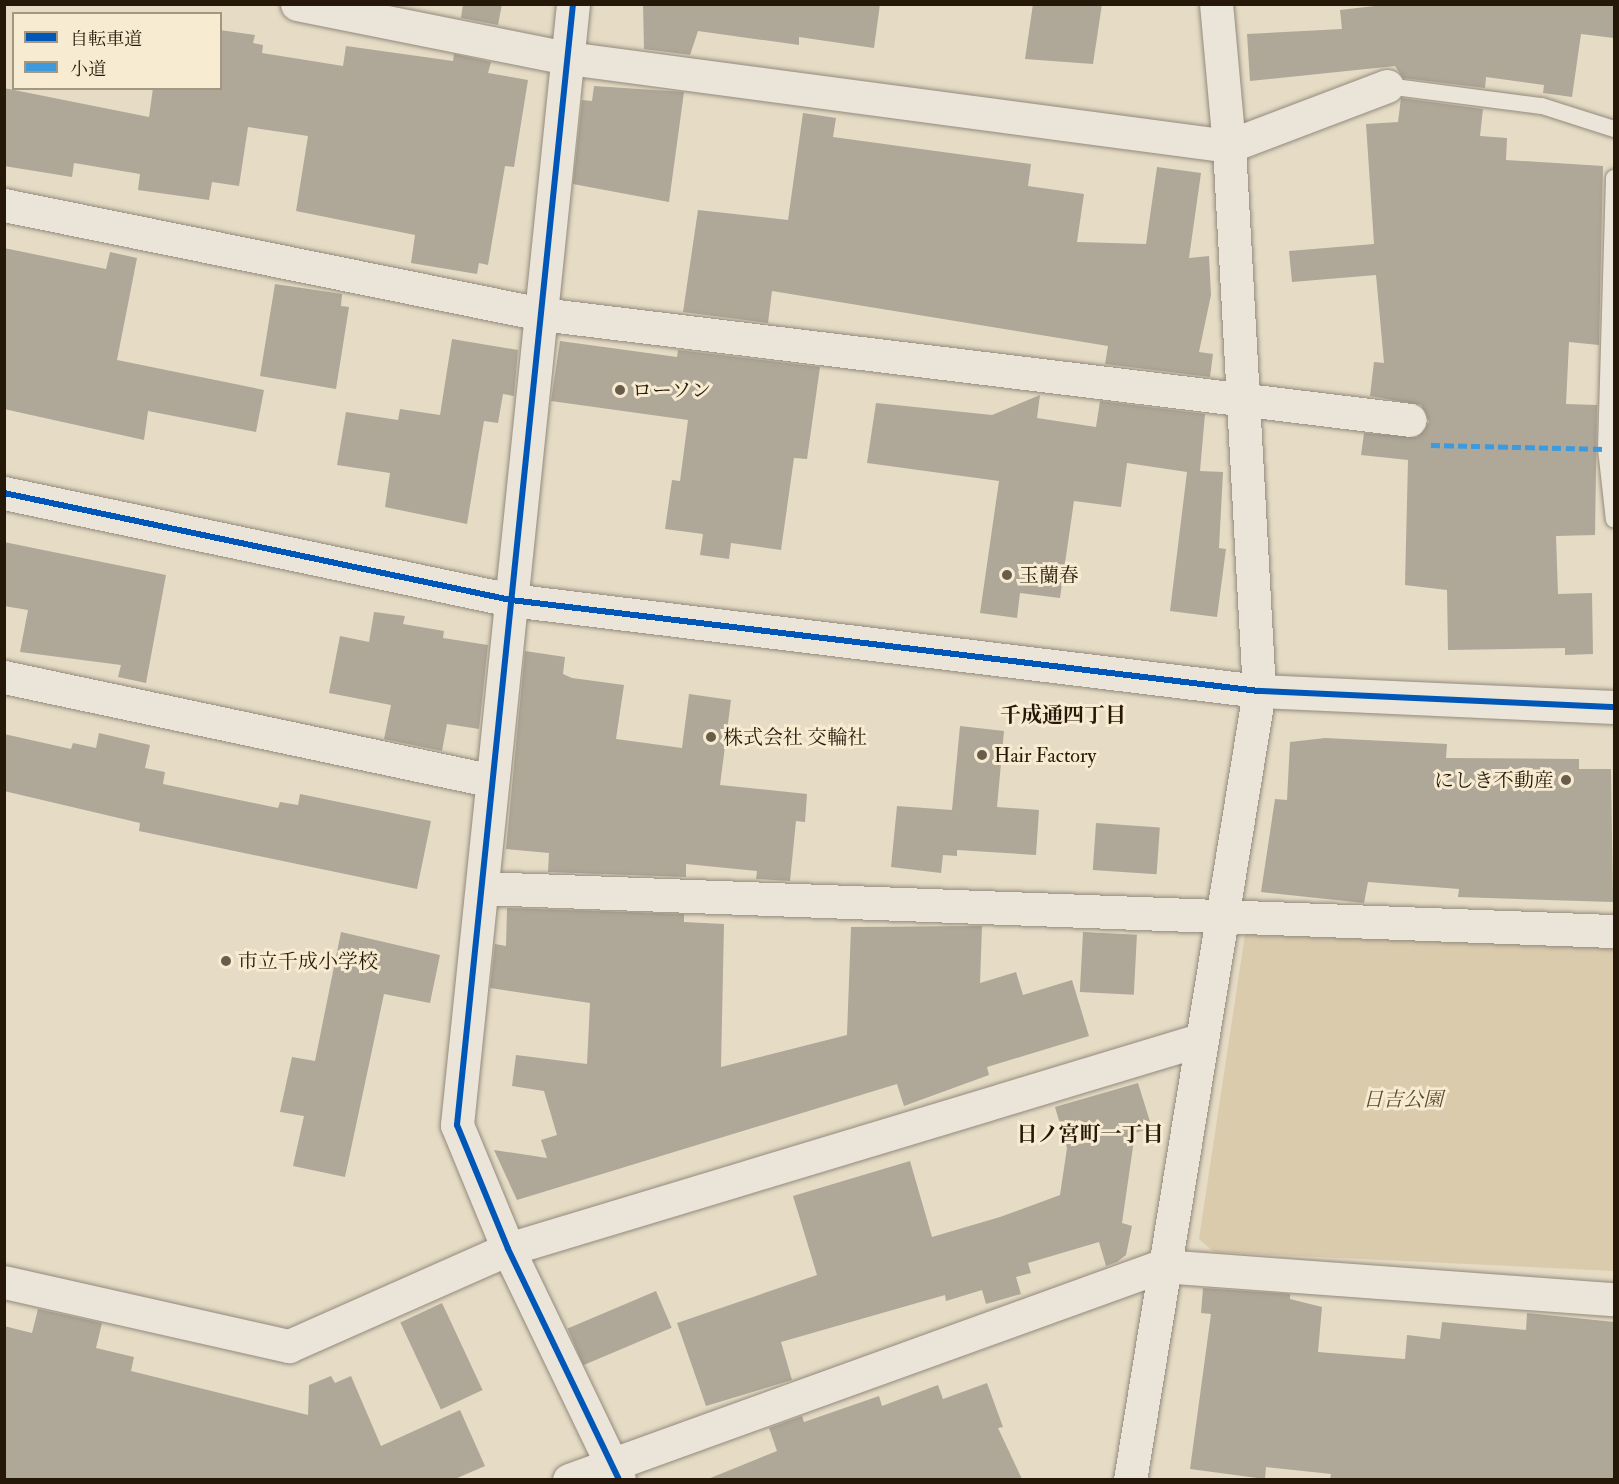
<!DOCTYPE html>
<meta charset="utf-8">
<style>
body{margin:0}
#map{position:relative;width:1619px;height:1484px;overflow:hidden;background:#e6dbc5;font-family:"IM FELL Double Pica","Noto Serif JP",serif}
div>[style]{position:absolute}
.green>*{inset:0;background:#dacbad}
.building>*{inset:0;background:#afa798;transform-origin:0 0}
.roads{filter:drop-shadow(0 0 2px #928a7c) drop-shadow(0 0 2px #928a7c)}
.service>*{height:16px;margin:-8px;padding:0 8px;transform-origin:8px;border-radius:8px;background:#eae4d9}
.minor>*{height:33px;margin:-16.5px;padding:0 16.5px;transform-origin:16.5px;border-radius:16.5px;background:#eae4d9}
.tertiary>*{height:33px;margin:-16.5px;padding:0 16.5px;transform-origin:16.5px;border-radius:16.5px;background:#eae4d9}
.quiet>*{height:4.5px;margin-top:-2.25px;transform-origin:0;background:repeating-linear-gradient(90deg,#3c9add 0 9px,transparent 0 13.5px)}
.cycleway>*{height:6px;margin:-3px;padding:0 3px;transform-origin:3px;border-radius:3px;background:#0057b8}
.dots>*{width:16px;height:16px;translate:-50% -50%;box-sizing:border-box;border:3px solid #f7ebd1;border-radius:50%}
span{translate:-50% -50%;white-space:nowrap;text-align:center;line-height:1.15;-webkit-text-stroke:6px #f7ebd1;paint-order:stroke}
.poi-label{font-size:20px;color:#261809}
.left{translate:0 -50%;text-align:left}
.right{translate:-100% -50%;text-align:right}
.park-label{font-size:20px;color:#594a34;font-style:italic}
.neighbourhood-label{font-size:21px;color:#261809;font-weight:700}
.frame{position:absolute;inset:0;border:6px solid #261809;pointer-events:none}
.legend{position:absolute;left:12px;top:12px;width:210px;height:78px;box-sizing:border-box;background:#f7ebd1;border:2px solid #a39781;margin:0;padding:8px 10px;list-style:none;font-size:18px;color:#261809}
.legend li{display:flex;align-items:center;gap:12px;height:30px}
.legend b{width:30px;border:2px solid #a39781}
</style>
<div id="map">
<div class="green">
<i style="clip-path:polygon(1246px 928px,1614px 947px,1614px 1271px,1214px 1252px,1199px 1239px)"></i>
</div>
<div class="building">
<i style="clip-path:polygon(463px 4px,502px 4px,498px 25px,461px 18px)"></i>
<i style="clip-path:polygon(643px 4px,880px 4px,874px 48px,799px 37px,799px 45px,698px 31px,690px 55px,644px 49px)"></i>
<i style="clip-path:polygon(1033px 4px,1102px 4px,1093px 64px,1025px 59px)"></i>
<i style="clip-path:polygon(1392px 4px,1614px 4px,1614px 38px,1581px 34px,1572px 97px,1543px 93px,1544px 85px,1486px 77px,1485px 88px,1403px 78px,1395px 66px,1250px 81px,1247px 34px,1342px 29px,1340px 10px)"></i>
<i style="clip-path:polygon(220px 30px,255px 35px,253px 43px,263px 45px,262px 53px,343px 66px,346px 46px,453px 61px,454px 54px,491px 62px,488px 73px,528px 80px,514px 167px,505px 166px,488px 265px,479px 263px,477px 274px,411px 263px,415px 235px,296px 211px,308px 136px,248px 127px,239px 186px,212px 182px,209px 200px,138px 190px,140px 174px,74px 163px,72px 177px,4px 166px,4px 88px,149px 117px,153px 88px,220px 88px)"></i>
<i style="clip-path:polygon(594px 86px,684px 92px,669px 202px,573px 184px,582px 100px,592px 101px)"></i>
<i style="clip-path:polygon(1401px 98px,1483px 109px,1480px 136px,1507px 138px,1506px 160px,1603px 166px,1599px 345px,1569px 342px,1566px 404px,1597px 405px,1595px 535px,1556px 536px,1558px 594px,1592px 593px,1593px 654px,1565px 655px,1565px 648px,1448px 650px,1447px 590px,1405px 585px,1408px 460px,1361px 455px,1364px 433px,1417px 437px,1429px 422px,1421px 405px,1370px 396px,1374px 362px,1384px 363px,1376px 275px,1292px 282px,1289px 251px,1374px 244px,1366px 124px,1398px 122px)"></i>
<i style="clip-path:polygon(803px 113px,836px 118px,833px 137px,1031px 164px,1028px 186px,1084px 194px,1077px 242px,1146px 244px,1157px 167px,1201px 173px,1189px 258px,1209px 256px,1211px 295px,1199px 352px,1213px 354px,1210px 377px,1105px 364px,1108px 346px,772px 291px,768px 323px,683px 312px,698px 210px,788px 220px)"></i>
<i style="clip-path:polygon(4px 248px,106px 269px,110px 252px,137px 258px,117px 360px,264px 390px,256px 432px,148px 411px,144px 440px,4px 409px)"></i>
<i style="clip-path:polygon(275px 284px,342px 294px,341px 306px,349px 307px,336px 389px,260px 376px)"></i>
<i style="clip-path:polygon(452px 339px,518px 350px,514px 396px,503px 394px,498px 423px,484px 421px,467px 524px,385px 507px,390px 473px,337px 465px,346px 412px,398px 420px,400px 409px,440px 415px)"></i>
<i style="clip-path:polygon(560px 341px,677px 357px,678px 350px,820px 367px,807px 459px,794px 458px,781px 550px,731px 543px,729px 559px,700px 555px,703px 534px,665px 529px,672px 480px,680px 481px,688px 420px,551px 401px)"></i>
<i style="clip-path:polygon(1040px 395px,1037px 418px,1096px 427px,1100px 401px,1205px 414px,1200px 471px,1223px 472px,1219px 548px,1226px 549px,1217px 617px,1170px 611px,1187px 472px,1127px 463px,1121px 507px,1074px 501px,1060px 598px,1020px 593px,1017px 618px,980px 613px,999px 481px,867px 463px,876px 403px,992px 415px)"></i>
<i style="clip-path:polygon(4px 542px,166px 575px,146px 683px,118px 677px,121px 665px,20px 652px,28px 610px,4px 606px)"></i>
<i style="clip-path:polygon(374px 612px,405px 616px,403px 624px,444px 631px,443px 638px,488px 645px,479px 729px,447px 724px,442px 751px,384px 739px,391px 705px,329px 693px,340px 636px,369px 642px)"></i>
<i style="clip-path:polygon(525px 651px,565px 657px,563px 674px,572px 678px,624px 685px,616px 739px,682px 748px,689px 694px,731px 700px,720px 785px,807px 794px,805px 822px,796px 821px,790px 881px,756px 879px,757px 871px,686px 864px,686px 877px,548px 872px,549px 853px,506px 849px)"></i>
<i style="clip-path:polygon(960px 726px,1004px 731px,997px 807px,1039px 810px,1036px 855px,957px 850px,957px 856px,943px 855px,941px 873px,891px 867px,897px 806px,952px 810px)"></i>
<i style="clip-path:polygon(99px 733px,150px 745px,145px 768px,165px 772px,163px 784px,278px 808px,280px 802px,298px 805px,300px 794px,431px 821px,417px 889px,139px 831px,140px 823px,4px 791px,4px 734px,71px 749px,73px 743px,96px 748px)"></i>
<i style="clip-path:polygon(1325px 738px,1447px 744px,1446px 758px,1579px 759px,1579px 769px,1611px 769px,1613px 902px,1458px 897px,1459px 889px,1368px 882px,1364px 903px,1261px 892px,1275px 799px,1287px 800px,1290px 742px)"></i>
<i style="left:1096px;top:823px;width:64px;height:47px;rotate:4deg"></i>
<i style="clip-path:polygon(507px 908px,684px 914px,684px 922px,724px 924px,721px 1067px,847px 1035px,851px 927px,982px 926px,980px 983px,1016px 972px,1023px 995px,1072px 980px,1089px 1036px,987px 1067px,989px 1075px,904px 1106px,897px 1084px,517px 1200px,494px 1150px,547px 1158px,541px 1140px,557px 1135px,544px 1091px,512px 1086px,516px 1055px,587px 1064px,590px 1003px,490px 988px,495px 944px,506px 946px)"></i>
<i style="clip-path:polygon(341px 932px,440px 955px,430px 1003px,384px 994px,345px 1177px,293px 1166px,304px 1116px,280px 1112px,292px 1057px,315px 1061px)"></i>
<i style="left:1083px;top:932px;width:54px;height:60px;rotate:3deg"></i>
<i style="clip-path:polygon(1138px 1083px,1152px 1128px,1135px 1133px,1122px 1223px,1132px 1226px,1126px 1255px,1117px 1262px,1106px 1266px,1099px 1242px,1028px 1263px,1031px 1273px,1016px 1277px,1021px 1294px,986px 1304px,982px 1290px,946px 1301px,945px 1295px,781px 1342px,792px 1380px,706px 1406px,677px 1323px,817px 1275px,793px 1196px,910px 1161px,932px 1237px,1000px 1217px,1060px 1195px,1067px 1148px,1055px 1107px)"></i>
<i style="clip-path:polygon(1203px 1288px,1290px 1294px,1290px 1299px,1322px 1307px,1318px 1352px,1405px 1359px,1407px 1335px,1440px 1339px,1442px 1322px,1526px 1330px,1527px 1313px,1614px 1322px,1614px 1479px,1330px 1479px,1331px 1474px,1266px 1467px,1265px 1479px,1190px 1469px,1211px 1314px,1201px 1313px)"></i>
<i style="left:656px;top:1291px;width:40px;height:96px;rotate:67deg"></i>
<i style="left:442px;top:1303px;width:96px;height:46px;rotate:65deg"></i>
<i style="clip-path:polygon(38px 1309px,102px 1323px,96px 1348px,134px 1357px,131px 1371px,308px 1415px,309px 1385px,331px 1376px,335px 1383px,351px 1376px,381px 1446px,460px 1410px,485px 1466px,455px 1479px,4px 1479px,4px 1326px,32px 1333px)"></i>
<i style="clip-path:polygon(987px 1383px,1003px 1427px,998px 1428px,1022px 1479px,708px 1479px,777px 1451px,769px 1428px,802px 1416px,804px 1422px,879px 1396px,882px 1406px,938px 1385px,943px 1399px)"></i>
</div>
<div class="roads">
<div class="service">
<i style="left:1387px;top:86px;width:156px;rotate:7.4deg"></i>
<i style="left:1542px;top:106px;width:76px;rotate:17.7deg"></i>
<i style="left:1614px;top:178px;width:271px;rotate:91.7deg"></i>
<i style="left:1606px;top:449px;width:71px;rotate:83.6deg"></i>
</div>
<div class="minor">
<i style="left:297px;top:4px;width:276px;rotate:11.3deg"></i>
<i style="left:568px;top:58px;width:667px;rotate:7.58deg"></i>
<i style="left:1229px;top:146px;width:169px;rotate:-20.8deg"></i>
<i style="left:573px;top:4px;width:1127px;rotate:95.91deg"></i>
<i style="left:457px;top:1125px;width:134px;rotate:67.6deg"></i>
<i style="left:508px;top:1249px;width:256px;rotate:64.3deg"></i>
<i style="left:4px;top:205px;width:548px;rotate:11.47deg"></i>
<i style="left:541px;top:314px;width:875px;rotate:6.95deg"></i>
<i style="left:4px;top:677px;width:499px;rotate:12deg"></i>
<i style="left:482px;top:888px;width:1133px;rotate:2.18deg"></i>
<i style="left:4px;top:1282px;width:292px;rotate:12.7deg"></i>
<i style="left:289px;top:1346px;width:240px;rotate:-23.9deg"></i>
<i style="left:508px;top:1249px;width:723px;rotate:-16.81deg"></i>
<i style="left:569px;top:1480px;width:629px;rotate:-19.87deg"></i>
<i style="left:1161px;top:1266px;width:454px;rotate:4.2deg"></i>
<i style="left:1130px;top:1480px;width:799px;rotate:-80.71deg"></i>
<i style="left:1259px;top:691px;width:546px;rotate:-93.15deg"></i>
<i style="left:1229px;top:146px;width:143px;rotate:-95.2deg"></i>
</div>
<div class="tertiary">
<i style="left:4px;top:493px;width:518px;rotate:11.92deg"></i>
<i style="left:511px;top:600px;width:754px;rotate:6.94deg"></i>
<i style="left:1259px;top:691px;width:355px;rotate:2.6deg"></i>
</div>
</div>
<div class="quiet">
<i style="left:1431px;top:445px;width:175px;rotate:1.3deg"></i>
</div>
<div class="cycleway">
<i style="left:573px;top:4px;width:1127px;rotate:95.91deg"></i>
<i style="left:457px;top:1125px;width:134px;rotate:67.6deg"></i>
<i style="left:508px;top:1249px;width:256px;rotate:64.3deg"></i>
<i style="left:4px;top:493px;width:518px;rotate:11.92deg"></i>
<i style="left:511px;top:600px;width:754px;rotate:6.94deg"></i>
<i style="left:1259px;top:691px;width:355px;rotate:2.6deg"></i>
</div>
<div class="dots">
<i style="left:620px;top:390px;background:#695c4b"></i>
<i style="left:1007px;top:575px;background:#695c4b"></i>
<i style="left:711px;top:737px;background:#695c4b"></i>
<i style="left:982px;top:755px;background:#695c4b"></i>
<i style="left:1566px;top:780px;background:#695c4b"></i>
<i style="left:226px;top:961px;background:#695c4b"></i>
</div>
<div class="poi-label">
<span class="left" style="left:632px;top:390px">ローソン</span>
<span class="left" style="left:1019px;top:575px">玉蘭春</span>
<span class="left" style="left:723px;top:737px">株式会社 交輪社</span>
<span class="left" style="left:994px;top:755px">Hair Factory</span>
<span class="right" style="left:1554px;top:780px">にしき不動産</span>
<span class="left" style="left:238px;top:961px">市立千成小学校</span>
</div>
<div class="park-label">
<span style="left:1403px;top:1099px">日吉公園</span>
</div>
<div class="neighbourhood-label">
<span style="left:1063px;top:716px">千成通四丁目</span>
<span style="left:1090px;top:1135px">日ノ宮町一丁目</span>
</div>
<div class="frame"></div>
<ul class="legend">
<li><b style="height:8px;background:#0057b8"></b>自転車道</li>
<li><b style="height:8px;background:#3c9add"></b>小道</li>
</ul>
</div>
